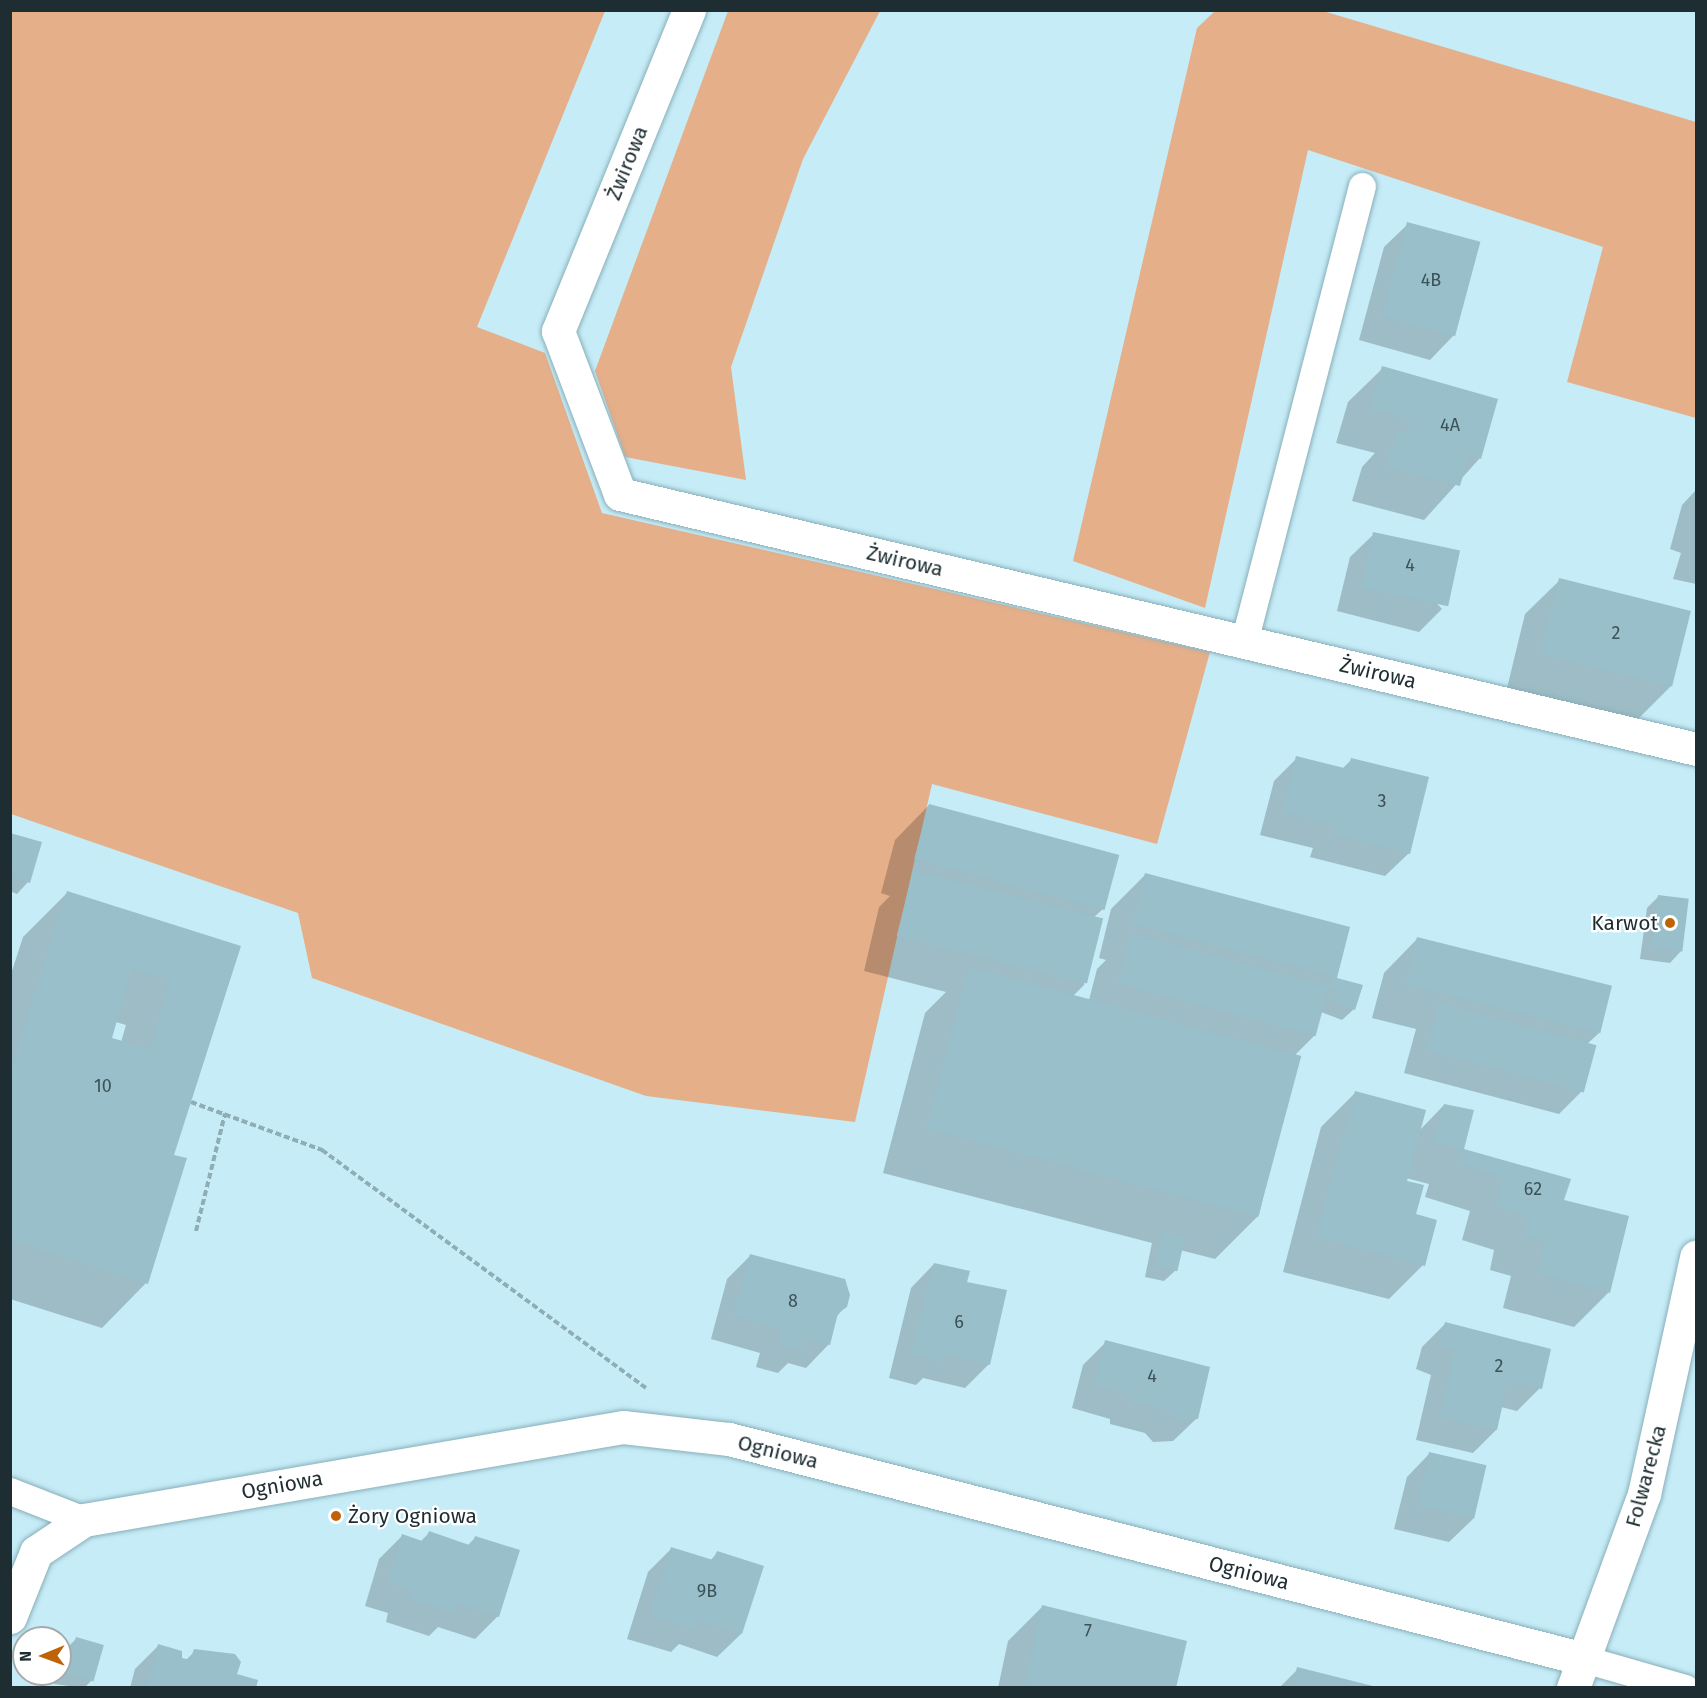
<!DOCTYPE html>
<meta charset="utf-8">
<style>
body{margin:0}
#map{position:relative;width:1707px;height:1698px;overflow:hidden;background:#c5ecf7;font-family:"Fira Sans",sans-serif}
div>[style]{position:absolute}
.green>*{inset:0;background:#e5af8a}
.shadow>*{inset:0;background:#0003}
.building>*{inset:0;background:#98bfca;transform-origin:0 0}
.path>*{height:4px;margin-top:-2px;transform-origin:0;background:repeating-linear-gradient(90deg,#8eadb5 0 6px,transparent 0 9px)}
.roads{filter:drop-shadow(0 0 2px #89afb9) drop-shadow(0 0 2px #89afb9)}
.service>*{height:27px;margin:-13.5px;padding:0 13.5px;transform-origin:13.5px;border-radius:13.5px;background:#fff}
.minor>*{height:33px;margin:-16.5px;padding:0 16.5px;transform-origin:16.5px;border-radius:16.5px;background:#fff}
.tertiary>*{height:33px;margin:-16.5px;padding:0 16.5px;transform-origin:16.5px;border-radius:16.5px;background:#fff}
.dots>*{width:16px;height:16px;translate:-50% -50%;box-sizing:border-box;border:3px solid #fff;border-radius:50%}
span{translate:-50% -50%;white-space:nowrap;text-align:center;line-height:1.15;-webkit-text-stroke:4.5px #fff;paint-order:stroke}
.number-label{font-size:18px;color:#3c5257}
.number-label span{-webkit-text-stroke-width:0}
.street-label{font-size:21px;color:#1e2d31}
.poi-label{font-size:21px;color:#1e2d31}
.right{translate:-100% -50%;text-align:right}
.left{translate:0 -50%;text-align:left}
.frame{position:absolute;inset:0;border:12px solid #1e2d31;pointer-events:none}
.north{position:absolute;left:12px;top:1626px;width:60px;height:60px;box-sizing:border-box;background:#fff;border:2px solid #a5abad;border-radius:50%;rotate:269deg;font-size:16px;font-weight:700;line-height:24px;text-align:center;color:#1e2d31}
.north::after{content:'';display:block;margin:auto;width:21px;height:27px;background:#be6307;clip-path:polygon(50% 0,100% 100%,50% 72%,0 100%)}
</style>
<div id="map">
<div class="green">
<i style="clip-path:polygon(11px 11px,605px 11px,477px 327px,545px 353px,602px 513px,1210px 652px,1157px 844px,932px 784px,855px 1122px,646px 1096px,312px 978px,298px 913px,11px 814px)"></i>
<i style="clip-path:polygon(728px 11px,880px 11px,803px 159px,731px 367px,746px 480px,625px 457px,595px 371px)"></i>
<i style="clip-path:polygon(1215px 11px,1323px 11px,1696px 122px,1696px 418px,1567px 382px,1603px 247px,1308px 150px,1205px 608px,1073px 561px,1197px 28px)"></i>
</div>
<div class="shadow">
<i style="clip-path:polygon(1408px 224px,1453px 336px,1430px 360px,1359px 340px,1384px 247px)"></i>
<i style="clip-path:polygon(1383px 368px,1480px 458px,1424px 520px,1352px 501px,1362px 467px,1375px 453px,1336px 443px,1348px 402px)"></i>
<i style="clip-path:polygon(1696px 490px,1696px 489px,1696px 584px,1673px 579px,1681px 553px,1670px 549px,1682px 505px)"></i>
<i style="clip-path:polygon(1374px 534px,1442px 609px,1419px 632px,1337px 611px,1350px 557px)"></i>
<i style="clip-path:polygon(1560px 580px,1671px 686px,1636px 721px,1507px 688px,1525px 614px)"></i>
<i style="clip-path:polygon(1297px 758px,1342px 769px,1352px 759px,1409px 853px,1385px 876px,1310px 857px,1313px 848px,1260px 835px,1274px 781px)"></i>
<i style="clip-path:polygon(929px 805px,1118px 855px,1103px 909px,1093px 918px,1084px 985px,1073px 996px,1089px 1000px,1097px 969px,1106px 960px,1099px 958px,1111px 909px,1145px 875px,1348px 928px,1335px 979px,1354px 1009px,1342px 1020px,1321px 1012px,1315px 1035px,1296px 1054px,1259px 1215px,1215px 1259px,1180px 1250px,1176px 1270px,1164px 1281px,1145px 1277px,1152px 1243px,883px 1173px,925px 1013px,946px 992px,864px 971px,879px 907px,890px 896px,881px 893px,895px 840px)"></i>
<i style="clip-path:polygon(10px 835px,28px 882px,17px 894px,10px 891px)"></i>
<i style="clip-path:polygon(evenodd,68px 892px,239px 947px,172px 1156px,146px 1283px,102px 1328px,10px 1299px,10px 977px,23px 937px,68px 892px,116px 1022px,126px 1025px,121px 1042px,110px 1039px,116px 1022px)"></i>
<i style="clip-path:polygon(1658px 897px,1681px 951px,1670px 963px,1640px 959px,1647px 908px)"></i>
<i style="clip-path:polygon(1418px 938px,1599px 1033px,1587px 1044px,1582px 1091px,1559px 1114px,1404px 1073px,1416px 1029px,1372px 1018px,1384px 973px)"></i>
<i style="clip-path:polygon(1355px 1093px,1419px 1131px,1444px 1105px,1463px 1150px,1562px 1201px,1627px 1217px,1608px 1293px,1574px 1327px,1503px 1308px,1511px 1276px,1490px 1270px,1494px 1250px,1462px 1240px,1470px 1211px,1425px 1197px,1429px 1184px,1406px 1178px,1423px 1265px,1389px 1299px,1283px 1272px,1321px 1127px)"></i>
<i style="clip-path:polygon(750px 1256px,846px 1306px,836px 1317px,829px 1344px,806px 1368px,788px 1363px,778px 1373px,756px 1367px,760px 1353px,711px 1339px,727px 1279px)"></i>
<i style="clip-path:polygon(934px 1264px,965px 1283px,1005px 1291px,988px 1365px,965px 1388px,923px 1378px,916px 1385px,889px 1378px,911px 1288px)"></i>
<i style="clip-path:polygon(1445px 1324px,1540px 1388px,1517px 1411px,1501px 1407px,1496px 1430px,1473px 1453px,1416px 1440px,1431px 1375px,1416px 1369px,1422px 1347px)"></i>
<i style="clip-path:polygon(1106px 1342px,1197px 1418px,1173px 1441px,1153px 1442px,1145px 1433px,1110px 1424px,1110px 1419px,1072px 1408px,1083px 1365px)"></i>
<i style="clip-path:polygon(1430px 1453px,1473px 1519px,1449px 1542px,1394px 1529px,1407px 1477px)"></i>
<i style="clip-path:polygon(429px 1533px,467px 1546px,475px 1538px,498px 1616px,475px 1639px,438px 1627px,429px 1636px,386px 1622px,388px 1613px,365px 1606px,379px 1559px,402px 1536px,420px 1542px)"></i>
<i style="clip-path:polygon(671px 1549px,710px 1561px,717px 1553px,762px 1567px,741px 1634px,717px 1657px,679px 1644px,671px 1652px,627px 1639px,648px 1572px)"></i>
<i style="clip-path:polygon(1043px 1606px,1174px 1688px,998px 1688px,1008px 1641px)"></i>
<i style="clip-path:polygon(76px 1639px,92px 1680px,84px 1688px,54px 1684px,65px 1650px)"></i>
<i style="clip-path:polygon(158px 1646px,185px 1661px,195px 1651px,254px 1688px,130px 1688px,135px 1669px)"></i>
<i style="clip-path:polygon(1298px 1669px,1374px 1688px,1279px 1688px)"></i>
</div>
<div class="building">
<i style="left:1407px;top:222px;width:76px;height:98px;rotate:15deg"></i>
<i style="clip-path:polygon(1382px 366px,1498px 399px,1481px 459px,1469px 455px,1460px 486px,1386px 467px,1396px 431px,1407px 433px,1411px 420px,1369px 409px)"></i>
<i style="left:1373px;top:532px;width:89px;height:57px;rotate:12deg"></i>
<i style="left:1559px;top:578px;width:136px;height:78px;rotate:14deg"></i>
<i style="clip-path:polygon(1296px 756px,1348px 769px,1351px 758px,1429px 777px,1410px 854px,1333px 834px,1335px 825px,1282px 812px)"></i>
<i style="left:929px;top:804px;width:197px;height:57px;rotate:15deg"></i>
<i style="clip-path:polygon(10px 833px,42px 842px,30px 883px,10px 876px)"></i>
<i style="left:913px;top:871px;width:196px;height:67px;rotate:14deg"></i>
<i style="clip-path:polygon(1145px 873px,1350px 927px,1337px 978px,1363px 985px,1355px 1010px,1332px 1001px,1337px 989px,1329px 986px,1333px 977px,1132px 924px)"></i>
<i style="clip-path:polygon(evenodd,67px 891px,241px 946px,174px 1155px,187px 1158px,148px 1284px,10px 1240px,10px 1069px,67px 891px,132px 969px,170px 980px,150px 1049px,112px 1038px,132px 969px)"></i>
<i style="left:1658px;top:895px;width:31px;height:53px;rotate:7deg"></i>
<i style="left:1131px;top:933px;width:205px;height:52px;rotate:15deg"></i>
<i style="left:1417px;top:937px;width:201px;height:49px;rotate:14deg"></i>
<i style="left:969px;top:967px;width:344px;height:167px;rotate:15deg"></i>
<i style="left:1439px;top:1003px;width:163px;height:49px;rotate:15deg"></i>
<i style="clip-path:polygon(1355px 1091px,1426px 1110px,1407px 1181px,1424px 1185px,1416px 1214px,1437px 1220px,1425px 1266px,1316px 1237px)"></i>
<i style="clip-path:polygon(1444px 1104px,1474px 1110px,1464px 1149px,1571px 1179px,1564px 1200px,1629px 1216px,1610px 1293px,1537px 1274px,1544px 1242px,1523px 1236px,1528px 1216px,1495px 1206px,1503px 1177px,1459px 1163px,1462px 1150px,1434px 1142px)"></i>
<i style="left:1163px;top:1231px;width:23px;height:36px;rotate:13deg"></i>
<i style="clip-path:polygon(750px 1254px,845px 1279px,850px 1295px,847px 1307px,838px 1313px,830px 1345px,805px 1339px,802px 1351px,778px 1344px,782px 1330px,733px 1316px)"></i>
<i style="clip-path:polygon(934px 1263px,970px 1271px,967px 1282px,1007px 1290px,990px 1365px,943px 1354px,941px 1362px,911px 1355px)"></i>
<i style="clip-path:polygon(1445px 1322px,1551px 1349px,1542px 1389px,1508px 1381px,1497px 1430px,1439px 1417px,1454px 1351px,1438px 1346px)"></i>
<i style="clip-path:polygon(1105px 1340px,1210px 1367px,1198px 1419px,1177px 1420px,1168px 1411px,1133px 1402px,1133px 1396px,1094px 1385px)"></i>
<i style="left:1429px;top:1452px;width:59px;height:55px;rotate:13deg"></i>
<i style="clip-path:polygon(429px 1531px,472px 1546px,475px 1536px,520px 1550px,499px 1617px,456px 1603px,454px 1614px,408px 1599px,411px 1590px,387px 1582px,402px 1534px,425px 1542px)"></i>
<i style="clip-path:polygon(671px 1547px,713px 1560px,717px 1551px,764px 1566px,742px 1634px,700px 1620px,696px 1630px,649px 1616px)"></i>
<i style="clip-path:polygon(1042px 1605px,1187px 1641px,1176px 1688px,1024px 1688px)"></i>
<i style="left:76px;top:1637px;width:29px;height:38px;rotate:16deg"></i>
<i style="clip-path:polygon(158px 1644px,182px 1651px,182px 1658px,190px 1660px,194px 1649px,235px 1654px,241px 1662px,237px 1674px,258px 1680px,256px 1688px,146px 1688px)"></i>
<i style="clip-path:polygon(1297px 1667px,1377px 1687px,1377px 1688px,1292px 1688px)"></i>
</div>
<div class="path">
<i style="left:191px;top:1102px;width:140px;rotate:20.1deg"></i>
<i style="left:322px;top:1150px;width:402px;rotate:36.3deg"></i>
<i style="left:196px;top:1231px;width:121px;rotate:-76.1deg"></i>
</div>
<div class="roads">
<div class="service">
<i style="left:1244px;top:642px;width:471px;rotate:-75.5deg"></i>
<i style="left:10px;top:1491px;width:79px;rotate:21.4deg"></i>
<i style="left:1584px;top:1659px;width:105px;rotate:16deg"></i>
</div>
<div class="minor">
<i style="left:689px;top:10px;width:347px;rotate:112.2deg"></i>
<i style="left:558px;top:331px;width:174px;rotate:69.2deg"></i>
<i style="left:620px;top:494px;width:1106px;rotate:13.33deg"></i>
<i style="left:10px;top:1617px;width:70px;rotate:-68.2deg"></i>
<i style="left:36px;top:1552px;width:58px;rotate:-33.7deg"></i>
<i style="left:84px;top:1520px;width:547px;rotate:-9.79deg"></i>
<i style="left:623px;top:1427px;width:107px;rotate:6.5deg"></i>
<i style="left:729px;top:1439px;width:883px;rotate:14.43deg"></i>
</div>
<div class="tertiary">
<i style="left:1573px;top:1688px;width:207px;rotate:-69.9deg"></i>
<i style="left:1644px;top:1494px;width:243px;rotate:-77.6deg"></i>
</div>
</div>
<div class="dots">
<i style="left:1670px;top:923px;background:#be6307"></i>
<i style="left:336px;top:1516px;background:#be6307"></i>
</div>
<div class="number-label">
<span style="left:1431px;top:280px">4B</span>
<span style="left:1450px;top:425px">4A</span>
<span style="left:1410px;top:565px">4</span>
<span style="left:1616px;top:633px">2</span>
<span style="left:1382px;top:801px">3</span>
<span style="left:103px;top:1086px">10</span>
<span style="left:1533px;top:1189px">62</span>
<span style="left:793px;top:1301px">8</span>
<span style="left:959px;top:1322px">6</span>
<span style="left:1499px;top:1366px">2</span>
<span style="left:1152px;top:1376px">4</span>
<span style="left:707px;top:1591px">9B</span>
<span style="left:1088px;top:1631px">7</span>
</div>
<div class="street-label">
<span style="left:627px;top:163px;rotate:-68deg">Żwirowa</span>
<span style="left:905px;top:561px;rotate:13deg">Żwirowa</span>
<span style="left:1378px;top:673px;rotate:13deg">Żwirowa</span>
<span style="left:778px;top:1452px;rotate:14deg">Ogniowa</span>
<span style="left:1646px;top:1476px;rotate:-75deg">Folwarecka</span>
<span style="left:282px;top:1485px;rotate:-10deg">Ogniowa</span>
<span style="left:1249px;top:1573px;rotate:14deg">Ogniowa</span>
</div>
<div class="poi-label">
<span class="right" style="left:1658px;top:923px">Karwot</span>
<span class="left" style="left:348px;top:1516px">Żory Ogniowa</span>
</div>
<div class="frame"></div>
<div class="north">N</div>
</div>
